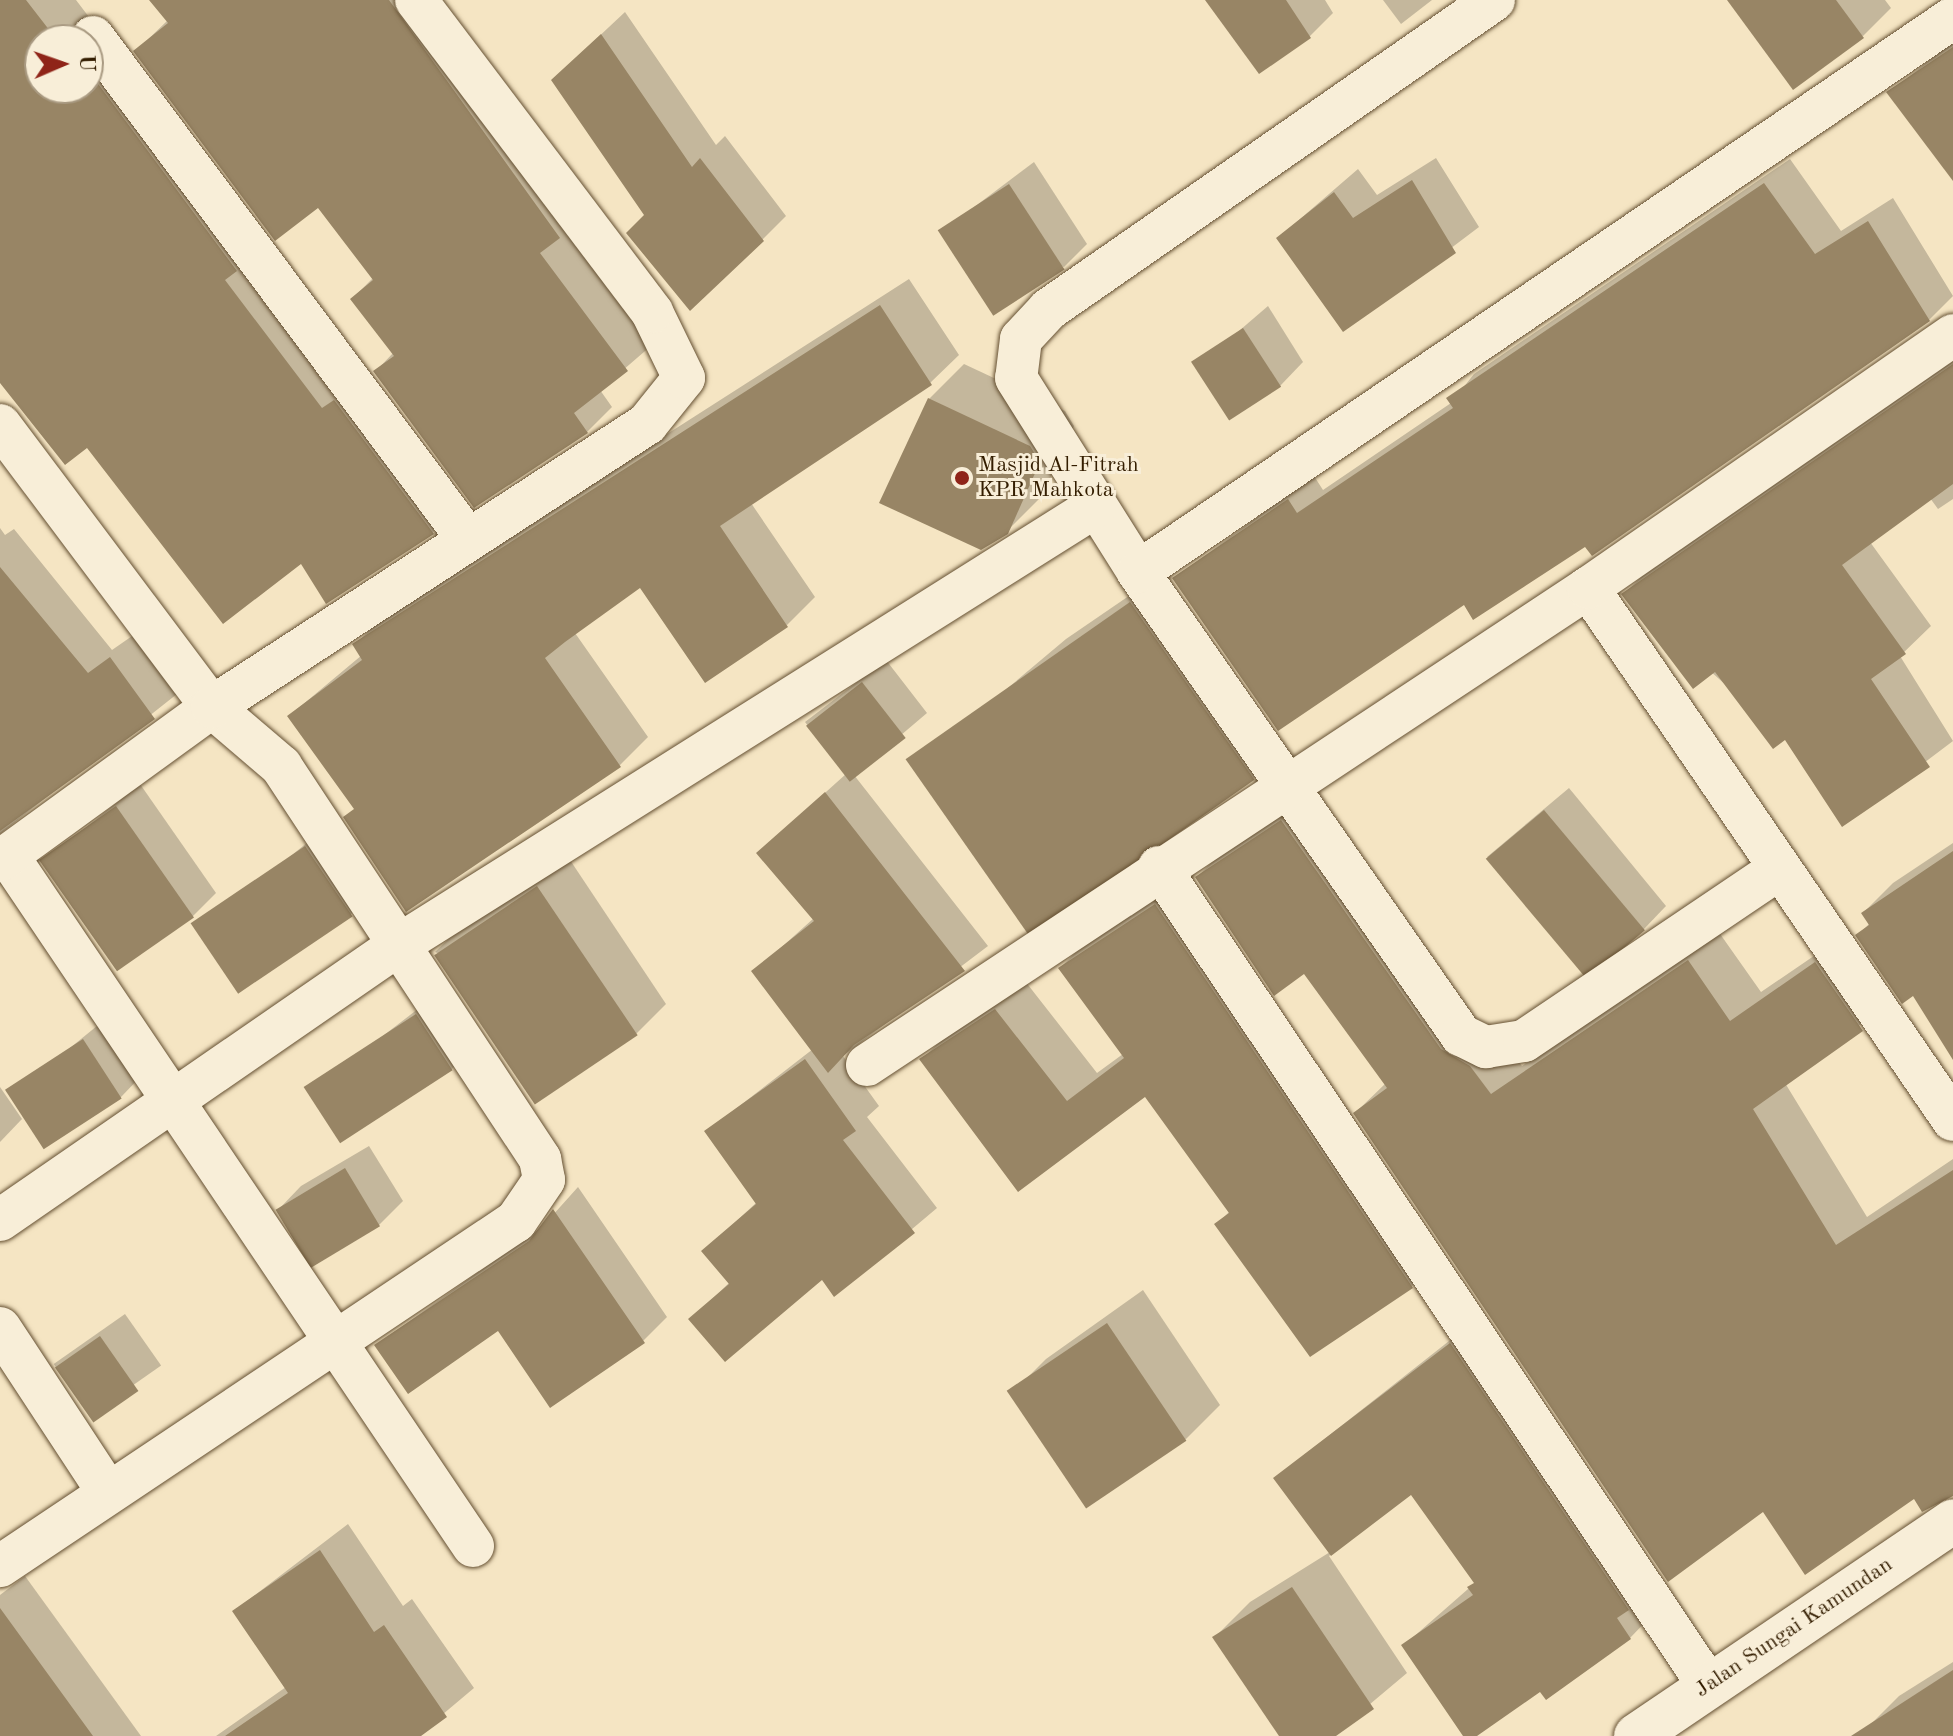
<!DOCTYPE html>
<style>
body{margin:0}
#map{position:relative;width:1953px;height:1736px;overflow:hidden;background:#f5e5c3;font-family:"Old Standard TT",serif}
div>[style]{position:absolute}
.shadow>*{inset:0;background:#0003;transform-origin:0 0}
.building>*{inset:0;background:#988565;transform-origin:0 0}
.roads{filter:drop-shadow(0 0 2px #644f31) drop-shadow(0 0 2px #644f31)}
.street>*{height:42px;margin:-21px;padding:0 21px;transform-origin:21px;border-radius:21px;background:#f8eed8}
.secondary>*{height:44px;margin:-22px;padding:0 22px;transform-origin:22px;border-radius:22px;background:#f8eed8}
.dots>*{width:22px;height:22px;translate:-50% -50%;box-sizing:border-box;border:4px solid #f8eed8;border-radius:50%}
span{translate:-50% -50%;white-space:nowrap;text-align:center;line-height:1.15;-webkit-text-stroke:6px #f8eed8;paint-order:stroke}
.poi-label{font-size:22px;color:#331d00}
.left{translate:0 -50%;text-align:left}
.street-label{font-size:22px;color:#331d00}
.north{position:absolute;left:24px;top:24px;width:80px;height:80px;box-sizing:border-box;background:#f8eed8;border:2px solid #a99a82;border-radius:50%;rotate:88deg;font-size:22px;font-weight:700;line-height:32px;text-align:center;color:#331d00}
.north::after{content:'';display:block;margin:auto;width:28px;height:36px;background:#8f2418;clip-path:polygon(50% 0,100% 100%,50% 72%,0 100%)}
</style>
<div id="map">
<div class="shadow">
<i style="clip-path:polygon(evenodd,0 0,76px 0,461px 504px,433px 532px,301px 561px,88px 445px,0 349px,0 0,40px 40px,88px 40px,88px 88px,40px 88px,40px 40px)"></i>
<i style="clip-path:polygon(152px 0,412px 0,652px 345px,600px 390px,612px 407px,587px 432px,475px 505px,375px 372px,394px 352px,352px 299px,373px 278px,318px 206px,136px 51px,168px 20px)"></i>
<i style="clip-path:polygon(1208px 0,1325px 0,1333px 13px,1309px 37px)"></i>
<i style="clip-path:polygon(1383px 0,1432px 0,1401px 24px)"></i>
<i style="clip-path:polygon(1729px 0,1885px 0,1891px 8px,1863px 36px)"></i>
<i style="clip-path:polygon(625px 12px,716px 145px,725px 136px,786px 216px,762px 240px,577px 57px)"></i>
<i style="clip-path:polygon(1953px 41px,1953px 166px,1889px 93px)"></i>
<i style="clip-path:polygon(1436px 158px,1479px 227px,1344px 329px,1278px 238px,1358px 169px,1377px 195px)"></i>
<i style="clip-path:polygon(1790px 159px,1841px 231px,1893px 198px,1953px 296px,1929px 320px,1586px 544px,1464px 603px,1174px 578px,1314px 476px,1323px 490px,1451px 403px,1474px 374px)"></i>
<i style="clip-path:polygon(1034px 162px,1087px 244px,1064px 267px,941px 232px)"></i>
<i style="clip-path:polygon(909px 279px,959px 355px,930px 383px,751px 503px,815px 597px,787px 625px,641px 586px,575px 633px,648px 737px,620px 765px,356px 808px,289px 716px,362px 655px,355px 645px,383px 616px)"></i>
<i style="clip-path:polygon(1268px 306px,1303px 362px,1280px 386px,1197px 367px)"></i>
<i style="clip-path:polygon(1953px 358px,1953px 499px,1938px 509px,1930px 498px,1870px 542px,1931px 626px,1900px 656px,1953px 741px,1843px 824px,1785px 738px,1624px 594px,1650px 568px)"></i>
<i style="clip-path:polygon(964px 364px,1065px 411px,1074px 426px,1042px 496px,1006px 532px,929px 399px)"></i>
<i style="clip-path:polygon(0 528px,5px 535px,14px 529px,112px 650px,135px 634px,177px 694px,0 834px)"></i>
<i style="clip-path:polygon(1158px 576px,1280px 751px,1253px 779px,914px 767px,1066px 639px)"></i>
<i style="clip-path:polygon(886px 660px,927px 713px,854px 775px,988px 946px,843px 1056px,879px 1106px,867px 1117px,937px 1208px,835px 1294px,822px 1277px,691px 1319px,730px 1282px,704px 1251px,757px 1202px,707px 1131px,813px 1049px,754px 972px,814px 918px,758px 853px,846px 774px,805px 722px)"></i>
<i style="clip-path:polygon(140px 784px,216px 893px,192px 917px,43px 862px)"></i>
<i style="clip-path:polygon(1569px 788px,1666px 906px,1643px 930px,1487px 857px)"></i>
<i style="clip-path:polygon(1312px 791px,1471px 1019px,1500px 1036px,1522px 1066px,1718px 931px,1761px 992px,1846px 934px,1892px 1000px,1785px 1083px,1867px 1217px,1953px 1159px,1953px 1495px,1764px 1509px,1355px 1113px,1386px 1083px,1305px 972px,1197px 877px,1227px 847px)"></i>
<i style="clip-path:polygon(330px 824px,374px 892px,350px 915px,199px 931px)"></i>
<i style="clip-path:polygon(1953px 843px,1953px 1059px,1914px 994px,1858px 935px,1870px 923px,1863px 913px,1893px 883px)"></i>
<i style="clip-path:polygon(568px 857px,666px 1004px,635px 1035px,435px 952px,466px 922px)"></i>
<i style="clip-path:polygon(1185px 876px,1441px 1257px,1411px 1287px,1217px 1224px,1230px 1211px,1146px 1094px,1018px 1190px,922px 1059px,952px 1030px,1025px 981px,1097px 1073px,1123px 1054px,1060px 968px,1090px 938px)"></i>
<i style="clip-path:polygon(440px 992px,475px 1045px,452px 1069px,310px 1092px)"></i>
<i style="clip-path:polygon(108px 1017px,144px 1073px,121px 1097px,11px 1096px)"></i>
<i style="clip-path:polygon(0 1087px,22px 1119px,0 1142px)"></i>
<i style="clip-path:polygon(369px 1146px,403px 1201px,379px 1225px,278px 1210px,301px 1186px)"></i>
<i style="clip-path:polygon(578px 1187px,667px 1317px,643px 1341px,498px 1328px,376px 1345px,543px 1226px)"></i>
<i style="clip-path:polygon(1143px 1290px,1220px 1405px,1185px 1440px,1011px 1394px,1046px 1359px)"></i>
<i style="left:125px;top:1314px;width:63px;height:87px;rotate:55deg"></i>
<i style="clip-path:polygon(1477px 1319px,1656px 1611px,1630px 1638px,1465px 1736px,1403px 1646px,1476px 1582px,1411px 1492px,1329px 1556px,1407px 1673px,1332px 1736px,1281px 1736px,1215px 1637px,1250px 1602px,1330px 1552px,1275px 1478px)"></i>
<i style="clip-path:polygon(348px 1524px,403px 1606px,412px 1599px,474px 1688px,417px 1736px,216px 1736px,286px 1687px,234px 1611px)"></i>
<i style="clip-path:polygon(25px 1576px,141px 1736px,0 1736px,0 1595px)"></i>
<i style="clip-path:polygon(1953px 1662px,1953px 1736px,1871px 1736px,1869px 1726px,1899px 1696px)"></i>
</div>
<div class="building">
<i style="clip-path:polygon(0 0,26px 0,57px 40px,40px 40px,40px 88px,88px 88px,88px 80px,96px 81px,237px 271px,225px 280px,322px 408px,334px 400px,434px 534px,326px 604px,301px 564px,223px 624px,87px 448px,65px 465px,0 383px)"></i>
<i style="clip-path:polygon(149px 0,389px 0,560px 238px,540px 253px,628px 371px,574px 413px,588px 433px,474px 508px,373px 371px,394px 356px,350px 299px,373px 280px,318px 208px,275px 241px,133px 51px,168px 23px)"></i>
<i style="clip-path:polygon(1205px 0,1286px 0,1311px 38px,1259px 74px)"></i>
<i style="clip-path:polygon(1727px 0,1836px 0,1864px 38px,1793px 90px)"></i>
<i style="clip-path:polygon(601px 34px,692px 167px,700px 158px,764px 241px,690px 311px,626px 233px,644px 215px,551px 80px)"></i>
<i style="clip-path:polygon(1953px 47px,1953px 181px,1886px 92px)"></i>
<i style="clip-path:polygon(1412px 180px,1456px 253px,1343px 332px,1276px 238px,1334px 192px,1353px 218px)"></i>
<i style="clip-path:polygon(1764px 183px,1815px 254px,1868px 221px,1930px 321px,1592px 556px,1585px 547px,1473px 620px,1464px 605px,1278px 731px,1172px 578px,1288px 499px,1297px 513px,1453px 408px,1446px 398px)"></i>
<i style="left:1009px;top:184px;width:102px;height:85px;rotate:57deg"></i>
<i style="clip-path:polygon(880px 305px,932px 385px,720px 526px,788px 627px,705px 683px,640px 588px,565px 642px,545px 658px,621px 767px,406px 912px,343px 817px,354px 809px,287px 716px,362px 660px,352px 644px)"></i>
<i style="left:1243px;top:328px;width:70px;height:62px;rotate:57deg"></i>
<i style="clip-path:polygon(1953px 364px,1953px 484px,1842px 565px,1906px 654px,1871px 679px,1930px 767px,1842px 827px,1785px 740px,1773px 749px,1715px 672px,1693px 689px,1621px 594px)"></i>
<i style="clip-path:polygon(928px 398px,1030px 446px,1040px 462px,1008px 534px,981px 550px,879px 503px)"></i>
<i style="clip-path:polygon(0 567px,88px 673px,110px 657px,155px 719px,0 831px)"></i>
<i style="left:1130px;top:602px;width:217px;height:274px;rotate:55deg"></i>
<i style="left:862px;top:682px;width:71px;height:71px;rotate:52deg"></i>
<i style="clip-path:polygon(825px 792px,965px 971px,854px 1045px,828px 1073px,751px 971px,814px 921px,756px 853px)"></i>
<i style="left:116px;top:806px;width:136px;height:94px;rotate:55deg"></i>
<i style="left:1544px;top:810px;width:157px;height:76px;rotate:50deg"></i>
<i style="clip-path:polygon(1281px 820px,1441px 1049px,1470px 1066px,1491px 1094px,1688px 960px,1730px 1021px,1815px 962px,1863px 1031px,1753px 1109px,1836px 1245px,1953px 1170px,1953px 1496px,1922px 1512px,1914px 1499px,1805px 1575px,1763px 1512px,1668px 1582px,1353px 1113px,1387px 1088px,1304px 974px,1274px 996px,1195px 877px)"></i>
<i style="left:305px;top:846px;width:85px;height:138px;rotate:56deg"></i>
<i style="clip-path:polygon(1953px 851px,1953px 1060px,1913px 996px,1902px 1004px,1855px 935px,1869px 925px,1861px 913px)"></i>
<i style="left:537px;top:886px;width:180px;height:124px;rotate:56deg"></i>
<i style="clip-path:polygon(1155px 904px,1413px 1288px,1310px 1357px,1214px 1224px,1229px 1213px,1145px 1097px,1018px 1192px,919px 1059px,995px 1009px,1067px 1101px,1124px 1058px,1058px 968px)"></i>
<i style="left:416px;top:1014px;width:67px;height:134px;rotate:57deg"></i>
<i style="left:83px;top:1039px;width:71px;height:93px;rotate:57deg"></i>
<i style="clip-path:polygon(805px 1059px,856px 1131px,843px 1140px,915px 1233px,834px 1297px,822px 1280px,725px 1362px,688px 1319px,729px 1284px,701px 1251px,756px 1204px,704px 1131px)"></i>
<i style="left:345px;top:1168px;width:68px;height:81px;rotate:59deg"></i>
<i style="clip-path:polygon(553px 1209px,645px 1343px,550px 1408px,498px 1331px,408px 1394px,374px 1345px,529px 1241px)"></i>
<i style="left:1107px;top:1323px;width:142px;height:121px;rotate:56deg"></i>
<i style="left:100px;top:1336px;width:67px;height:55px;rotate:55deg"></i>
<i style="clip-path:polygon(1450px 1343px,1629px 1610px,1617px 1618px,1631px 1639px,1546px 1700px,1540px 1692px,1477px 1736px,1463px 1736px,1401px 1645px,1473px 1595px,1467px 1587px,1474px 1583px,1411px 1495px,1331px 1556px,1273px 1478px)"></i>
<i style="clip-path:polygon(320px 1550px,374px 1632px,384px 1625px,447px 1717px,421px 1736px,225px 1736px,288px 1693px,232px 1611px)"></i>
<i style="clip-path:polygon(1292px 1587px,1374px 1709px,1336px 1736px,1279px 1736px,1212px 1637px)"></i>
<i style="clip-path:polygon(0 1608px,37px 1659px,93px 1736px,0 1736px)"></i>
<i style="clip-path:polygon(1953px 1670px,1953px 1736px,1851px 1736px)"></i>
</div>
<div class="roads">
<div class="street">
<i style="left:1494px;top:0;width:542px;rotate:145.22deg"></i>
<i style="left:1049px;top:309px;width:41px;rotate:133deg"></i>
<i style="left:1021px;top:339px;width:39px;rotate:97deg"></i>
<i style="left:1016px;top:378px;width:229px;rotate:57.8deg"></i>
<i style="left:1138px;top:572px;width:565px;rotate:55.1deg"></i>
<i style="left:1461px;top:1035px;width:28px;rotate:26deg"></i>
<i style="left:1486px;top:1047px;width:38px;rotate:-9deg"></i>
<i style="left:1524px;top:1041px;width:308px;rotate:-34deg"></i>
<i style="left:93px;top:37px;width:625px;rotate:53.26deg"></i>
<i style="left:0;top:425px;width:353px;rotate:53.1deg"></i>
<i style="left:212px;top:707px;width:91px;rotate:40.5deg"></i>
<i style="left:281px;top:766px;width:471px;rotate:56.6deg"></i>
<i style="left:540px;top:1159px;width:21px;rotate:79deg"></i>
<i style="left:544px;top:1180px;width:50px;rotate:124.3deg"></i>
<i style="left:516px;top:1221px;width:621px;rotate:146.23deg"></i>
<i style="left:1138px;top:572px;width:985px;rotate:-34.21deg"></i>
<i style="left:1588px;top:588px;width:645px;rotate:55.55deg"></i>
<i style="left:8px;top:856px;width:832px;rotate:56.02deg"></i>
<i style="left:0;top:861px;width:262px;rotate:-36deg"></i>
<i style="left:212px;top:707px;width:519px;rotate:-33.05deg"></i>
<i style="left:647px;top:424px;width:59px;rotate:-51.2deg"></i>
<i style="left:684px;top:378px;width:73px;rotate:-115.9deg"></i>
<i style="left:652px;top:312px;width:391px;rotate:-127.1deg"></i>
<i style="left:1159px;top:867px;width:985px;rotate:56.13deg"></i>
<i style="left:867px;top:1065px;width:865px;rotate:-33.49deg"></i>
<i style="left:1588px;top:588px;width:444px;rotate:-34.7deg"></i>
<i style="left:0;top:1220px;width:482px;rotate:-34.6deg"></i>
<i style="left:397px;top:946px;width:825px;rotate:-32.17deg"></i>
<i style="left:0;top:1328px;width:195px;rotate:56.7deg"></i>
</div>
<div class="secondary">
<i style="left:1636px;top:1736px;width:383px;rotate:-34.1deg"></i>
</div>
</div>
<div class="dots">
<i style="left:962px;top:478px;background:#8f2418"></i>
</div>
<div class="poi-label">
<span class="left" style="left:978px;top:478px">Masjid Al-Fitrah<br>KPR Mahkota</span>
</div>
<div class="street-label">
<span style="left:1794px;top:1628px;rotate:-34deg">Jalan Sungai Kamundan</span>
</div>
<div class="north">U</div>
</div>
